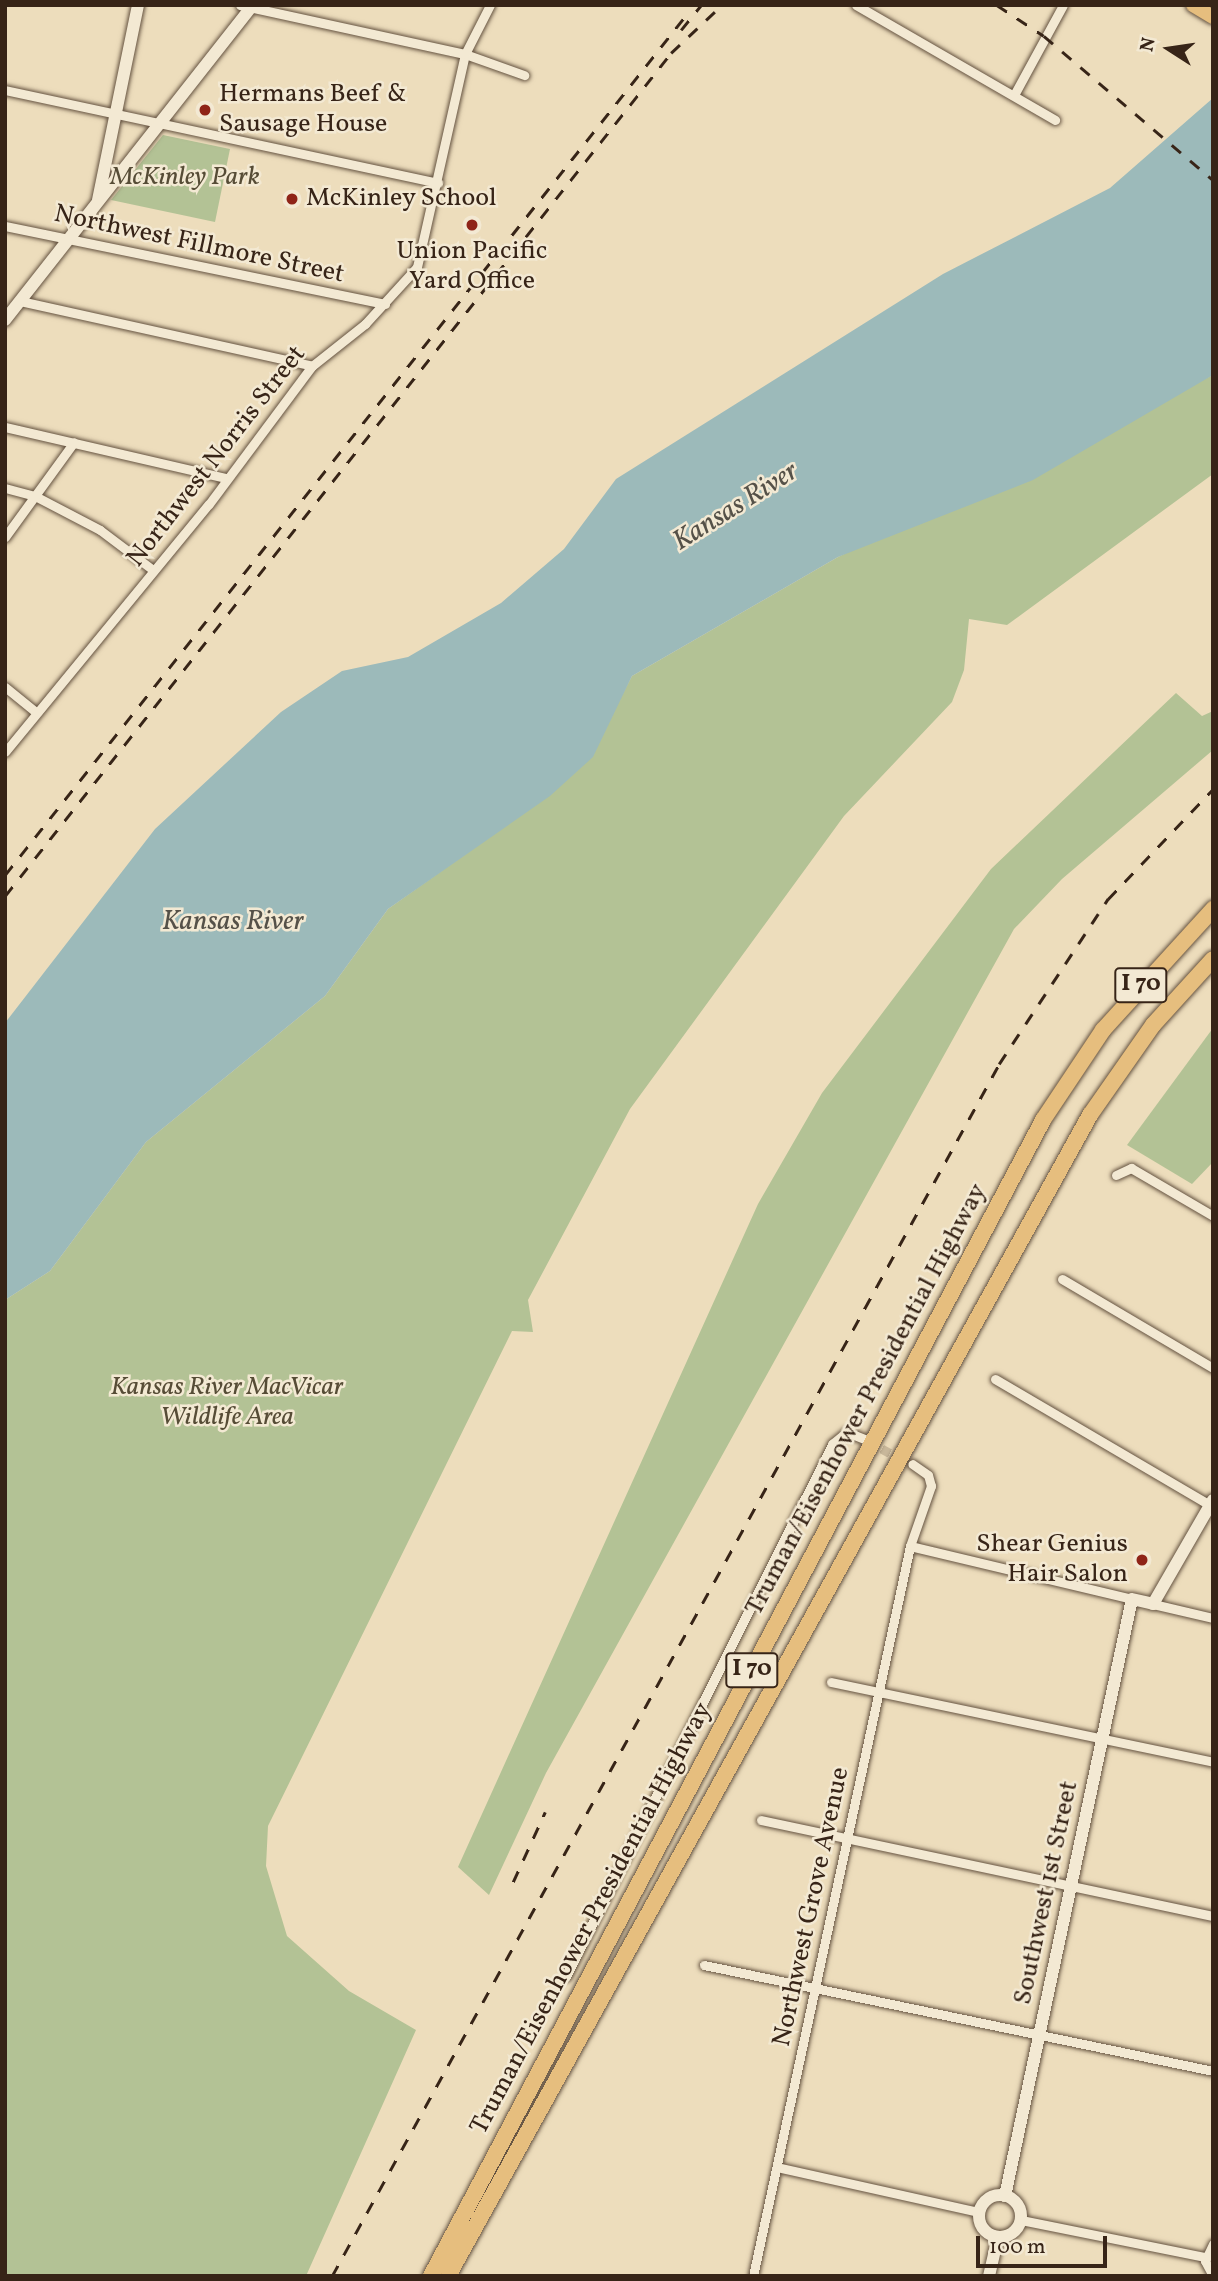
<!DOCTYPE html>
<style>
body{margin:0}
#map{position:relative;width:1218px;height:2281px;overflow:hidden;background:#edddbc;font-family:Vollkorn,serif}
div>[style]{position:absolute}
.green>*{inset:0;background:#b3c295}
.water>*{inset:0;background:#9cbaba}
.street-tunnel>*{height:9px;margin-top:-4.5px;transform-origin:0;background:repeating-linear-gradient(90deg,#c9b89b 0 9px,transparent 0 13.5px)}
.roads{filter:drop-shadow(0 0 2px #645240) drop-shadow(0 0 2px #645240)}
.street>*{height:9px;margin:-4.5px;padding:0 4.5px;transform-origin:4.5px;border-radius:4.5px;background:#f3e9d3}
.secondary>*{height:12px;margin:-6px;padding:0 6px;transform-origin:6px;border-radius:6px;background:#f3e9d3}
.secondary>.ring{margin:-6px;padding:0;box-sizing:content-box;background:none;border:12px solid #f3e9d3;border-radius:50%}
.primary>*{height:14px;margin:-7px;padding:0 7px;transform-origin:7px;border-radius:7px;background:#e6be7e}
.highway>*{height:16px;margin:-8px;padding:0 8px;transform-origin:8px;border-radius:8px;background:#e6be7e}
.rail>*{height:2.5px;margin-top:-1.25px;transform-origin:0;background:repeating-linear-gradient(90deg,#372417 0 12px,transparent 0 24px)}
.dots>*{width:19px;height:19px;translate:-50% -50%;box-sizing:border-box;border:4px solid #f3e9d3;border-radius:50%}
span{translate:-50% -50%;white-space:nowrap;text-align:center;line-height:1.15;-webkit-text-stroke:5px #f3e9d3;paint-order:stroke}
.shield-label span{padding:2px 5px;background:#f3e9d3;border:2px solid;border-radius:5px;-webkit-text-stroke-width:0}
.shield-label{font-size:24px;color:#372417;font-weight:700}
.poi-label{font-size:26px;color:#372417}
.left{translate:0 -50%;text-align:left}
.right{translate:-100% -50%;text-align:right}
.park-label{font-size:26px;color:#564c36;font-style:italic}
.street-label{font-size:26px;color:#372417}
.water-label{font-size:28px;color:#555148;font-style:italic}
.frame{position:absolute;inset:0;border:7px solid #372417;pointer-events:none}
.north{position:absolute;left:1134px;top:14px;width:70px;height:70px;-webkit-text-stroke:5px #f3e9d3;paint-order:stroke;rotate:282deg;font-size:19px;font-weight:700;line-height:28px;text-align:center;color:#372417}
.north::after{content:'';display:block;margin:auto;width:24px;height:32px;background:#372417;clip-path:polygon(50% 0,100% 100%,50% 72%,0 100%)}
.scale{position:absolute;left:976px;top:2236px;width:131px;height:32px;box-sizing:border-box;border:4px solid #372417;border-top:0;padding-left:9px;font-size:21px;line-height:24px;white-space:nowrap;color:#372417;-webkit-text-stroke:5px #f3e9d3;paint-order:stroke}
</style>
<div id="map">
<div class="green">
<i style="clip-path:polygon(163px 135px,230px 149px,215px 222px,111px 200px)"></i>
<i style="clip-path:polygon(1213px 375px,1213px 474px,1007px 625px,969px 619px,964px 670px,952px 702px,844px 816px,630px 1109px,528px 1300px,533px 1332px,512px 1331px,268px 1826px,266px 1866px,287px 1936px,349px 1991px,416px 2030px,306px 2276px,5px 2276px,5px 1300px,50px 1271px,146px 1142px,325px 996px,388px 909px,488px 838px,617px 705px,632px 676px,838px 557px)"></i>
<i style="clip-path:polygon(1176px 693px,1202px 716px,1213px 711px,1213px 750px,1062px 879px,1014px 929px,546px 1773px,489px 1895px,458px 1867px,758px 1204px,822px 1093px,991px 869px)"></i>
<i style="clip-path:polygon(1213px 1028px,1213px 1162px,1192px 1184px,1127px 1145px)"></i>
</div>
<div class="water">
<i style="clip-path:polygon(1213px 98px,1213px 375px,1033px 480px,838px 557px,632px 676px,593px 757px,550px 796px,388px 909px,325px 996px,146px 1142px,50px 1271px,5px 1300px,5px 1023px,155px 829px,281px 712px,342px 671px,408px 657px,501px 603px,564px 549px,616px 479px,943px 274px,1110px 188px)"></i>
</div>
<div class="street-tunnel">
<i style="left:870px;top:1442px;width:35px;rotate:29deg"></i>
</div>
<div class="roads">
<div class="street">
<i style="left:240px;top:5px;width:230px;rotate:12.3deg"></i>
<i style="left:465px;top:54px;width:63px;rotate:19.6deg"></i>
<i style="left:856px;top:5px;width:230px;rotate:30deg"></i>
<i style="left:5px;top:90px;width:443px;rotate:12.1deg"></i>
<i style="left:1014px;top:95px;width:102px;rotate:-61.4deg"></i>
<i style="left:5px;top:226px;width:388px;rotate:11.6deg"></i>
<i style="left:20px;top:301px;width:299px;rotate:12.5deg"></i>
<i style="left:5px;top:427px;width:227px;rotate:13deg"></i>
<i style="left:5px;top:488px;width:31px;rotate:15deg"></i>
<i style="left:35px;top:496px;width:73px;rotate:27.6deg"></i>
<i style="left:100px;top:530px;width:66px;rotate:37deg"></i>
<i style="left:5px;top:537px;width:117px;rotate:-54deg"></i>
<i style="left:5px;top:687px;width:40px;rotate:39deg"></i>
<i style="left:5px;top:752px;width:321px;rotate:-50.6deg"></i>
<i style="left:209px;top:504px;width:172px;rotate:-53.3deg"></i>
<i style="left:312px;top:366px;width:68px;rotate:-38.4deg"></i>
<i style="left:365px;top:324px;width:77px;rotate:-47.6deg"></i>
<i style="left:417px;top:267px;width:218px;rotate:-77.3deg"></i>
<i style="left:465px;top:54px;width:55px;rotate:-63deg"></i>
<i style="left:1116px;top:1175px;width:17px;rotate:-25deg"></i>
<i style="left:1131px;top:1168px;width:95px;rotate:30.3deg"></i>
<i style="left:1062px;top:1279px;width:175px;rotate:30.5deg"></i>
<i style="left:995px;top:1379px;width:249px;rotate:30.4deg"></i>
<i style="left:910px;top:1546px;width:228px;rotate:13.4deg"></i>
<i style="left:1153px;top:1604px;width:62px;rotate:13.1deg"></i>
<i style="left:831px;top:1682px;width:390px;rotate:11.8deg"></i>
<i style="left:761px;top:1820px;width:462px;rotate:12deg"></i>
<i style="left:704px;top:1965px;width:520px;rotate:11.76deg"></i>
<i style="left:566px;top:1976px;width:595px;rotate:-63.43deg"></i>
<i style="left:832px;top:1444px;width:19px;rotate:-39deg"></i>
<i style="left:847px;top:1432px;width:22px;rotate:22deg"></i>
<i style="left:777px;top:2167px;width:206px;rotate:12.6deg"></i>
<i style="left:1021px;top:2220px;width:188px;rotate:11.4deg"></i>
<i style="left:753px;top:2276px;width:747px;rotate:-77.86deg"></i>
<i style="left:910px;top:1546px;width:64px;rotate:-70.7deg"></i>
<i style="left:931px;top:1486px;width:11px;rotate:-105deg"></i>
<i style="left:928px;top:1475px;width:19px;rotate:-145deg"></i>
<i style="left:1213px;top:2276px;width:17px;rotate:-118deg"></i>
<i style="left:1205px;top:2261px;width:19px;rotate:-65deg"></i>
</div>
<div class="secondary">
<i style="left:98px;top:200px;width:199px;rotate:-78.4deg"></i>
<i style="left:5px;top:320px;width:401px;rotate:-51.8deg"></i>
<i class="ring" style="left:979px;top:2195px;width:30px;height:30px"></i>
<i style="left:1005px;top:2196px;width:610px;rotate:-77.99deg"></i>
<i style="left:1132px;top:1599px;width:22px;rotate:13deg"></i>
<i style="left:1153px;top:1604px;width:120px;rotate:-60deg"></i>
<i style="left:989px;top:2276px;width:40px;rotate:-77deg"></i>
</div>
<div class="primary">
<i style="left:1193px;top:5px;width:23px;rotate:31deg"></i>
</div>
<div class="highway">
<i style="left:431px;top:2276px;width:1308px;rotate:-62.1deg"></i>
<i style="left:1043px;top:1120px;width:108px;rotate:-56.3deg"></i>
<i style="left:1103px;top:1030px;width:164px;rotate:-47.7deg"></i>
<i style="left:448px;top:2276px;width:1327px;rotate:-61.06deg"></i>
<i style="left:1090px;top:1115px;width:110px;rotate:-55deg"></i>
<i style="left:1153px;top:1025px;width:89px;rotate:-47.7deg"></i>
</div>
</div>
<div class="rail">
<i style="left:997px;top:5px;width:56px;rotate:33.4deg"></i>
<i style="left:1044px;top:36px;width:222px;rotate:40.4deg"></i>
<i style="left:681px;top:30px;width:32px;rotate:-51deg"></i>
<i style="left:5px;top:875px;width:1092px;rotate:-51.62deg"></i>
<i style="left:5px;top:896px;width:1074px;rotate:-51.69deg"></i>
<i style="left:671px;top:53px;width:70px;rotate:-43.3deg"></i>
<i style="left:513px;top:1882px;width:77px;rotate:-65.4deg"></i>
<i style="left:332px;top:2276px;width:1383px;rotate:-61.17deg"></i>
<i style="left:999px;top:1064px;width:198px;rotate:-56.6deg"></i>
<i style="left:1108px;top:899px;width:152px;rotate:-46.3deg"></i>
</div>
<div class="dots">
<i style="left:205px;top:110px;background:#8f2418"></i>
<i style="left:292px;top:199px;background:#8f2418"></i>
<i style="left:472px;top:225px;background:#8f2418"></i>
<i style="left:1142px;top:1560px;background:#8f2418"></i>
</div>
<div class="shield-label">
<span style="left:1141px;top:985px">I 70</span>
<span style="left:752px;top:1670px">I 70</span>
</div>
<div class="poi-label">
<span class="left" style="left:219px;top:110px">Hermans Beef &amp;<br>Sausage House</span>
<span class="left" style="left:306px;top:199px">McKinley School</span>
<span style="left:472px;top:267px">Union Pacific<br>Yard Office</span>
<span class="right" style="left:1128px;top:1560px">Shear Genius<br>Hair Salon</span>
</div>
<div class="park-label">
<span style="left:185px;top:178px">McKinley Park</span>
<span style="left:227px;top:1403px">Kansas River MacVicar<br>Wildlife Area</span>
</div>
<div class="street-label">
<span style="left:199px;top:245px;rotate:12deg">Northwest Fillmore Street</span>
<span style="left:217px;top:457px;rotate:-52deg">Northwest Norris Street</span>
<span style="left:867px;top:1400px;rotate:-62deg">Truman/Eisenhower Presidential Highway</span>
<span style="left:1047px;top:1893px;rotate:-78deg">Southwest 1st Street</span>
<span style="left:812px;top:1907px;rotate:-78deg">Northwest Grove Avenue</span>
<span style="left:592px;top:1919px;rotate:-62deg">Truman/Eisenhower Presidential Highway</span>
</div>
<div class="water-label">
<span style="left:736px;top:507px;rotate:-32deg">Kansas River</span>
<span style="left:233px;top:922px">Kansas River</span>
</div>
<div class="frame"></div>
<div class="north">N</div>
<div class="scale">100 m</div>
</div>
